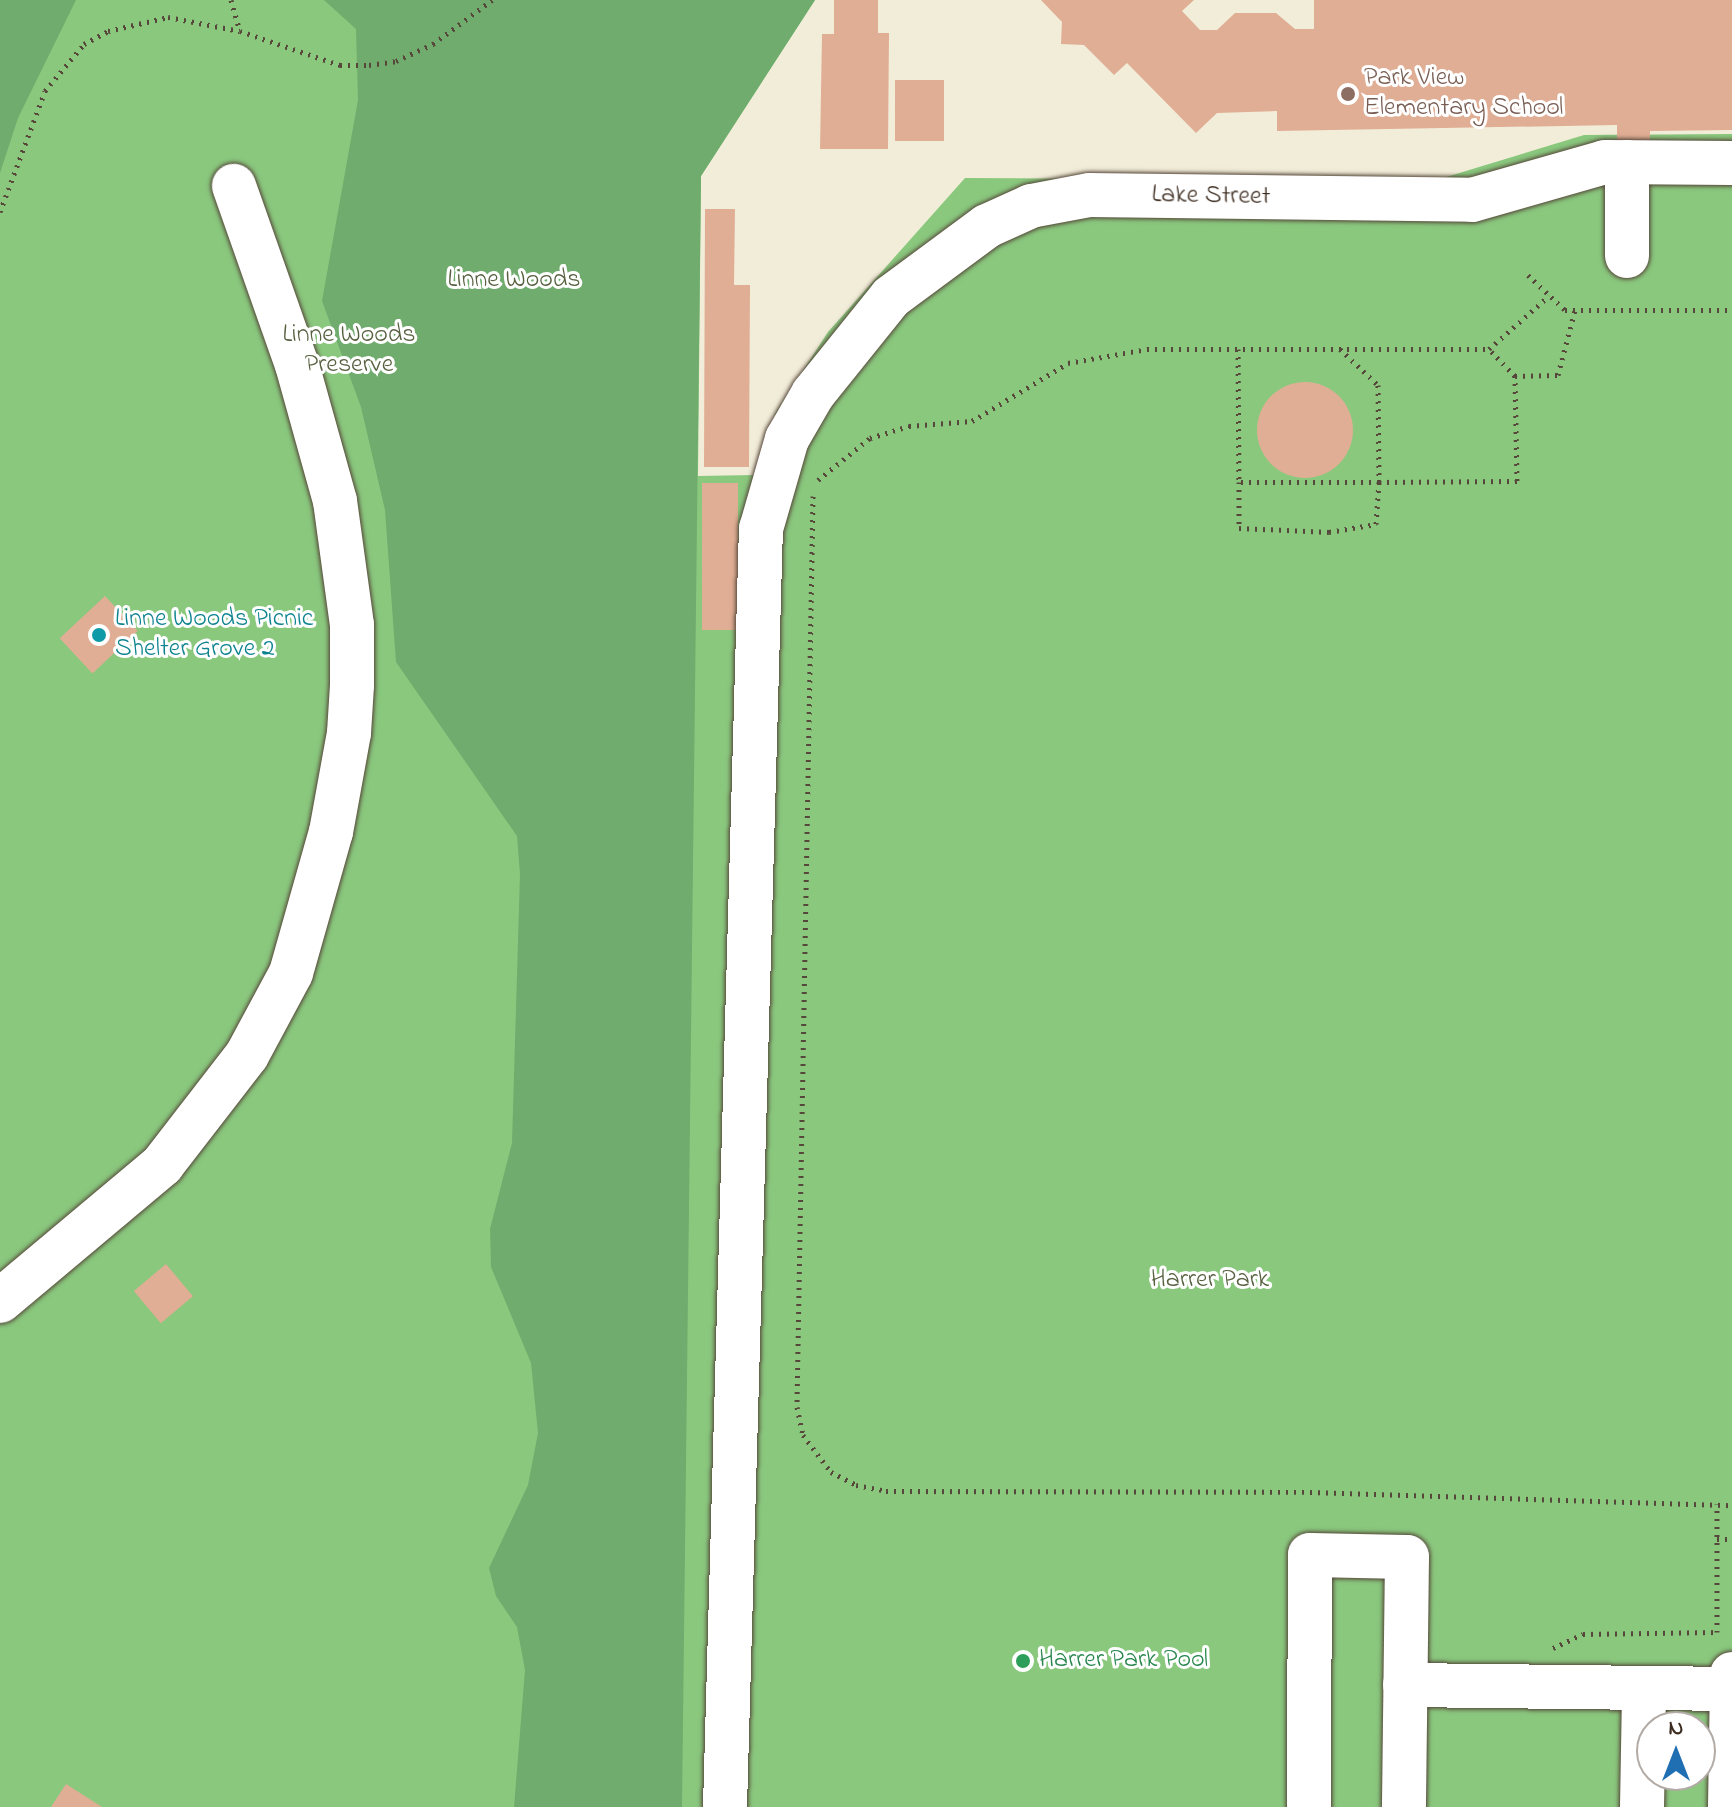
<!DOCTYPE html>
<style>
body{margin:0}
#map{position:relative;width:1732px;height:1807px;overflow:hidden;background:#f2edd9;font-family:"Indie Flower",sans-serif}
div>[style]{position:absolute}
.green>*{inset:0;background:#8ac87e}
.forest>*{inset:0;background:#6fac6d}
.building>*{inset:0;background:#e0ae94;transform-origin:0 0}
.round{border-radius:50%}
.path>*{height:5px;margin-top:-2.5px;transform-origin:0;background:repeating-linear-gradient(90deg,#56473a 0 2px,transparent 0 8px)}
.roads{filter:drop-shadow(0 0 2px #56473a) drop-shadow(0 0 2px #56473a)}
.minor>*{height:44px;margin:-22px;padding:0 22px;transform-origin:22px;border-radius:22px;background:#fff}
.dots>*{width:22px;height:22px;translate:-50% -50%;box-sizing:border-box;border:4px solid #fff;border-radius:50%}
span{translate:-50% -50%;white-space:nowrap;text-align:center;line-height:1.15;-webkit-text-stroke:6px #fff;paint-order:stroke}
.education-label{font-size:26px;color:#785e54}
.left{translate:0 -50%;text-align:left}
.street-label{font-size:26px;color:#3b2a1e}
.park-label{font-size:26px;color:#576140}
.culture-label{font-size:26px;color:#0d838f}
.leisure-label{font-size:26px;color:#27864d}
.north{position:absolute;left:1636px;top:1711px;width:80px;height:80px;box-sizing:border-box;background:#fff;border:2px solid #b1aaa5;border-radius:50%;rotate:0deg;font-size:22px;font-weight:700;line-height:32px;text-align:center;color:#3b2a1e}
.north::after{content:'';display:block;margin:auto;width:28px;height:36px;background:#1f6fb2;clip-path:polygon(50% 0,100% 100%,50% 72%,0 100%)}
</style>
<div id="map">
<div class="green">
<i style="clip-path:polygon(evenodd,0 0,815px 0,701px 176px,698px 476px,754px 475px,776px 412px,828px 332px,965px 178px,1433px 181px,1584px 135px,1732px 134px,1732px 1807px,0 1807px,0 0,1652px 1727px,1700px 1727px,1700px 1775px,1652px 1775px,1652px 1727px)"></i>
</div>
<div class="forest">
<i style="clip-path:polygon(0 0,76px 0,18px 118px,0 173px)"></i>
<i style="clip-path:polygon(324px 0,815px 0,701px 176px,682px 1807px,514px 1807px,525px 1670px,517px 1627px,496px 1596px,489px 1568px,528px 1485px,538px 1433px,531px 1363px,491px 1267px,490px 1229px,512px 1143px,520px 874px,517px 836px,396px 662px,385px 510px,361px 407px,322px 301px,358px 100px,356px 29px)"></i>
</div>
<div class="building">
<i style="clip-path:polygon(834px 0,878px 0,878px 33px,889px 33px,888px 149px,820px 149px,822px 34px,834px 34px)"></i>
<i style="clip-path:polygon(1041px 0,1194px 0,1182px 11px,1200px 30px,1217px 30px,1235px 13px,1276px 13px,1295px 29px,1314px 29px,1314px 0,1732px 0,1732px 130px,1650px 131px,1650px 142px,1617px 142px,1617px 125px,1277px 131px,1277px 111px,1217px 113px,1196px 133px,1127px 63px,1114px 75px,1084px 45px,1061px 44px,1062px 22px)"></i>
<i style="left:895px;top:80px;width:49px;height:61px"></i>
<i style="clip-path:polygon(705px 209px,735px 209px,734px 285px,750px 285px,749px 467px,704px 467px)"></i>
<i class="round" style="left:1257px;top:382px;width:96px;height:96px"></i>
<i style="left:702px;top:483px;width:36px;height:147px"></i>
<i style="left:105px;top:596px;width:48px;height:62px;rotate:47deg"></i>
<i style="left:166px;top:1264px;width:42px;height:42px;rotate:50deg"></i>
<i style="clip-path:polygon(66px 1784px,102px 1807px,51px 1807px)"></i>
</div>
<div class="path">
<i style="left:231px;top:0;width:32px;rotate:74deg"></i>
<i style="left:0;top:212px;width:129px;rotate:-69.6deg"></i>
<i style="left:45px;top:91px;width:61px;rotate:-50.3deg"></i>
<i style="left:84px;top:44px;width:27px;rotate:-28deg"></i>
<i style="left:108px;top:31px;width:62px;rotate:-13.1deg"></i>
<i style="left:168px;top:17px;width:73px;rotate:11deg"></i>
<i style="left:240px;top:31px;width:106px;rotate:18.8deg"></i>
<i style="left:340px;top:65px;width:29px"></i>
<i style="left:369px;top:65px;width:27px;rotate:-8deg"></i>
<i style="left:396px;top:61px;width:41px;rotate:-24.7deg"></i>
<i style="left:433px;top:44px;width:74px;rotate:-36.7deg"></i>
<i style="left:1528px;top:275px;width:51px;rotate:43.4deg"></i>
<i style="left:1565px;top:310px;width:167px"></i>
<i style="left:1238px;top:349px;width:133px;rotate:89.6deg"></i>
<i style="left:1239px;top:482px;width:46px;rotate:90deg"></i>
<i style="left:1239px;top:528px;width:90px;rotate:2.5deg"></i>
<i style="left:1329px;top:532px;width:48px;rotate:-9.7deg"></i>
<i style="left:1376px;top:524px;width:42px;rotate:-85.9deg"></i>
<i style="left:1379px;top:482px;width:140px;rotate:180deg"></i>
<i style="left:1340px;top:349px;width:52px;rotate:43.5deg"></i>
<i style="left:1378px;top:385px;width:97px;rotate:89.4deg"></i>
<i style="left:1379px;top:482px;width:138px;rotate:-0.4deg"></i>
<i style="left:1517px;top:481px;width:105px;rotate:-91.1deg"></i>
<i style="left:1515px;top:376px;width:37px;rotate:-134deg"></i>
<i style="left:1515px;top:376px;width:43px;rotate:-1.3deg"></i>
<i style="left:1558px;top:375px;width:67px;rotate:-75.3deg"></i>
<i style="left:818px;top:480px;width:67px;rotate:-38.9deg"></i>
<i style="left:870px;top:438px;width:41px;rotate:-17.1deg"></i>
<i style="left:909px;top:426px;width:63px;rotate:-4.5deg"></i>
<i style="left:972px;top:421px;width:112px;rotate:-31.1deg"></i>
<i style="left:1068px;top:363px;width:80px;rotate:-10deg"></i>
<i style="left:1147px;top:349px;width:342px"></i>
<i style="left:1489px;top:349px;width:80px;rotate:-41.5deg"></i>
<i style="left:813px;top:496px;width:911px;rotate:91.01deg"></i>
<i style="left:797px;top:1407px;width:29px;rotate:78deg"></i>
<i style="left:803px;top:1435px;width:46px;rotate:52.9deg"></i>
<i style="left:831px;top:1472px;width:28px;rotate:27deg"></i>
<i style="left:856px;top:1485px;width:31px;rotate:11deg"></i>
<i style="left:886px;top:1491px;width:424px;rotate:0.1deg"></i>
<i style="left:1310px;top:1492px;width:422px;rotate:1.8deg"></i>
<i style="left:1717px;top:1539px;width:15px"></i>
<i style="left:1553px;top:1648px;width:33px;rotate:-25deg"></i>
<i style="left:1583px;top:1634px;width:134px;rotate:-0.9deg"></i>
<i style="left:1717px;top:1632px;width:128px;rotate:-90deg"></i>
</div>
<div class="roads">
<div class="minor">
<i style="left:1627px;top:256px;width:94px;rotate:-90deg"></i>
<i style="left:0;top:1301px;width:212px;rotate:-40deg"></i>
<i style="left:162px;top:1165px;width:139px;rotate:-52.3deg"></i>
<i style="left:247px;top:1055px;width:93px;rotate:-61.8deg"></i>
<i style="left:291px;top:973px;width:147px;rotate:-74.2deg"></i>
<i style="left:331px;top:832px;width:101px;rotate:-79.7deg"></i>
<i style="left:349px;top:733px;width:48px;rotate:-86.4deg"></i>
<i style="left:352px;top:685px;width:60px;rotate:-90deg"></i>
<i style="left:352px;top:625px;width:125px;rotate:-97.8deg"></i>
<i style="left:335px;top:501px;width:141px;rotate:-105.6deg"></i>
<i style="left:297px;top:365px;width:190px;rotate:-109.4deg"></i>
<i style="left:1405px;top:1685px;width:327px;rotate:0.7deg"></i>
<i style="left:725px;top:1807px;width:1279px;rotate:-88.39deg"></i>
<i style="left:761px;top:529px;width:94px;rotate:-73.9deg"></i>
<i style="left:787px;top:439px;width:52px;rotate:-60deg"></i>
<i style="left:813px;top:394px;width:124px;rotate:-51.2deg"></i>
<i style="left:891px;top:297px;width:119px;rotate:-36.5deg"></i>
<i style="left:987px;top:226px;width:48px;rotate:-24.4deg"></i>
<i style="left:1031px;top:206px;width:60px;rotate:-10.6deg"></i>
<i style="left:1090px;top:195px;width:382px;rotate:0.7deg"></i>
<i style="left:1472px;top:200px;width:138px;rotate:-15.9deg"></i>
<i style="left:1605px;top:162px;width:127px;rotate:0.5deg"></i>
<i style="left:1309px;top:1807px;width:252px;rotate:-89.8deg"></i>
<i style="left:1310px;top:1555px;width:97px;rotate:1.2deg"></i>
<i style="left:1407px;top:1557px;width:250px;rotate:90.7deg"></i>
<i style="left:1642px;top:1807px;width:119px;rotate:-89deg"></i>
<i style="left:1730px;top:1807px;width:133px;rotate:-89.1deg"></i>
</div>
</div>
<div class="dots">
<i style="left:1348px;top:94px;background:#8d6e63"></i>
<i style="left:99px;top:635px;background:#0f9aa8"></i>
<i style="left:1023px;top:1661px;background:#2e9e5b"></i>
</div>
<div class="education-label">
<span class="left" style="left:1364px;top:94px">Park View<br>Elementary School</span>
</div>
<div class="street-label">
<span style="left:1211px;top:197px;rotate:1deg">Lake Street</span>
</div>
<div class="park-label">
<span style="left:514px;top:281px">Linne Woods</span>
<span style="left:349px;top:351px">Linne Woods<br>Preserve</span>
<span style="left:1210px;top:1281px">Harrer Park</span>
</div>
<div class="culture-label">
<span class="left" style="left:115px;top:635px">Linne Woods Picnic<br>Shelter Grove 2</span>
</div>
<div class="leisure-label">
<span class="left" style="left:1039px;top:1661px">Harrer Park Pool</span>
</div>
<div class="north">N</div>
</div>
